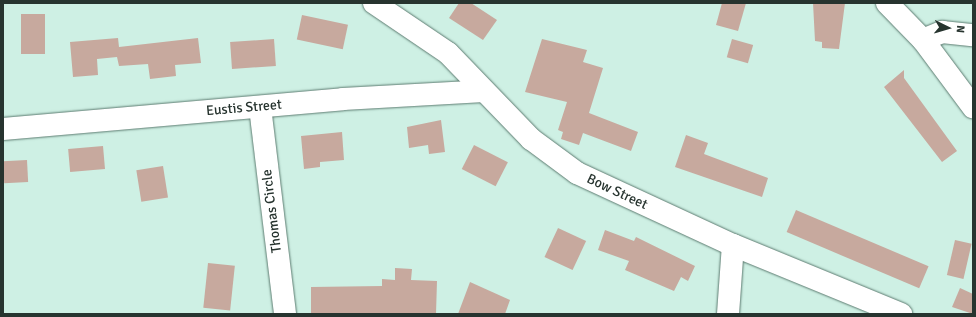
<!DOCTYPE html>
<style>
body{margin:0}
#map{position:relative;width:976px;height:317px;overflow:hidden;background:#cef0e4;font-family:Signika,sans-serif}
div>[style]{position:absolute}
.building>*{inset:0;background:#c7a99e;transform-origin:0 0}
.roads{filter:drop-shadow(0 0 1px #5d7c71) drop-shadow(0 0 1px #5d7c71)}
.minor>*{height:22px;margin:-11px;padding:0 11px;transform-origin:11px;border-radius:11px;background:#fff}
span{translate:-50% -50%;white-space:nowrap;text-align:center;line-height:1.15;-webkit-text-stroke:3px #fff;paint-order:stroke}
.street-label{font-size:14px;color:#27342f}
.frame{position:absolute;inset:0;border:4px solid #27342f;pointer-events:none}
.north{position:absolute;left:928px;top:8px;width:40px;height:40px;-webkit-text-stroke:3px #fff;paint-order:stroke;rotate:95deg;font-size:11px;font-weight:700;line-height:16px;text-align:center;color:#27342f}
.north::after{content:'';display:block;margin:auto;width:14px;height:18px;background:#27342f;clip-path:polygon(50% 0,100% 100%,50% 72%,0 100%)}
</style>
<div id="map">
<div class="building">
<i style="clip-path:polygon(459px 3px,471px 3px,497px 20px,483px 40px,449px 18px)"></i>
<i style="clip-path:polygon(722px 3px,746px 3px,738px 31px,716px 25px)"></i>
<i style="clip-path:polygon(813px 3px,845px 3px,839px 49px,822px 48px,822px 42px,815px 41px)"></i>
<i style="left:21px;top:14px;width:24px;height:40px"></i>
<i style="left:302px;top:15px;width:47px;height:25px;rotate:12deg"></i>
<i style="clip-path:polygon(118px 38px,119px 47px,198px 38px,201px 63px,175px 65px,176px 76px,150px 79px,148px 64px,119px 66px,117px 57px,97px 59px,98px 75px,73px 77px,70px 42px)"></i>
<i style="left:274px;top:39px;width:27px;height:44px;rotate:86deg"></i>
<i style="clip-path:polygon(542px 39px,587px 50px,583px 62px,603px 68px,589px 113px,638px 132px,631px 151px,583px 133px,579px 145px,561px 139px,563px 132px,558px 130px,567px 102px,525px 92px)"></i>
<i style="left:732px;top:39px;width:22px;height:19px;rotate:16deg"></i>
<i style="clip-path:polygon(904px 70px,904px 78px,957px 151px,942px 162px,884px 87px)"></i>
<i style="clip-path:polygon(441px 120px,445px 152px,429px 154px,428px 145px,409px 148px,407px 127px)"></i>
<i style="clip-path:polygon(342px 132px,344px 160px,320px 162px,320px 167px,304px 169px,301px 136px)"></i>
<i style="clip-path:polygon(686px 135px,708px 143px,704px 154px,768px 178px,762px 197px,675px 167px)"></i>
<i style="left:474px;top:145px;width:38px;height:27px;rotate:27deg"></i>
<i style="left:103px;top:146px;width:23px;height:35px;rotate:85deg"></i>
<i style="left:27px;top:160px;width:22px;height:24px;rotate:87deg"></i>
<i style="left:163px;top:166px;width:32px;height:27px;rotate:81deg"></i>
<i style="left:796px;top:210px;width:144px;height:24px;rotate:23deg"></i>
<i style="left:558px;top:228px;width:31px;height:32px;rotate:25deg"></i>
<i style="clip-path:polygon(605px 230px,634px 241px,636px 237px,695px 266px,688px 281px,681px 277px,674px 291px,625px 270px,629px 261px,598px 250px)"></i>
<i style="left:955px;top:240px;width:17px;height:36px;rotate:13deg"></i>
<i style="left:208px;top:263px;width:27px;height:45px;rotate:6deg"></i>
<i style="clip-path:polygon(395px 268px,412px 269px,411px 280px,437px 281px,436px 314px,311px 314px,311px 287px,382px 286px,382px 279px,395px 280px)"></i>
<i style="clip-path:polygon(470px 282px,510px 300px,505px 314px,458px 314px)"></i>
<i style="clip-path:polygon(960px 288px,973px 294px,973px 314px,952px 307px)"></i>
</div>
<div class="roads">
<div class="minor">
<i style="left:374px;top:3px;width:89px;rotate:34deg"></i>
<i style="left:448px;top:53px;width:120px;rotate:46deg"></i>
<i style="left:531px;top:139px;width:57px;rotate:36.5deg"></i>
<i style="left:577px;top:173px;width:172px;rotate:24.8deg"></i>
<i style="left:733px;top:245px;width:182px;rotate:22.3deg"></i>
<i style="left:887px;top:3px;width:52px;rotate:45.8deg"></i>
<i style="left:923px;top:40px;width:84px;rotate:53.3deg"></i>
<i style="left:923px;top:40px;width:21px;rotate:-23deg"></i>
<i style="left:942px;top:32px;width:31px;rotate:6deg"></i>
<i style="left:260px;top:107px;width:209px;rotate:83.1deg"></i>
<i style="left:3px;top:129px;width:341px;rotate:-5deg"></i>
<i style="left:343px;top:99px;width:141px;rotate:-3.2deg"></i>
<i style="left:728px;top:314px;width:69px;rotate:-85.9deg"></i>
</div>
</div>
<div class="street-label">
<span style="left:244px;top:108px;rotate:-5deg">Eustis Street</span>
<span style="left:617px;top:192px;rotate:25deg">Bow Street</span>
<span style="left:272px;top:211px;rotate:-97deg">Thomas Circle</span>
</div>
<div class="frame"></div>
<div class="north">N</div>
</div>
